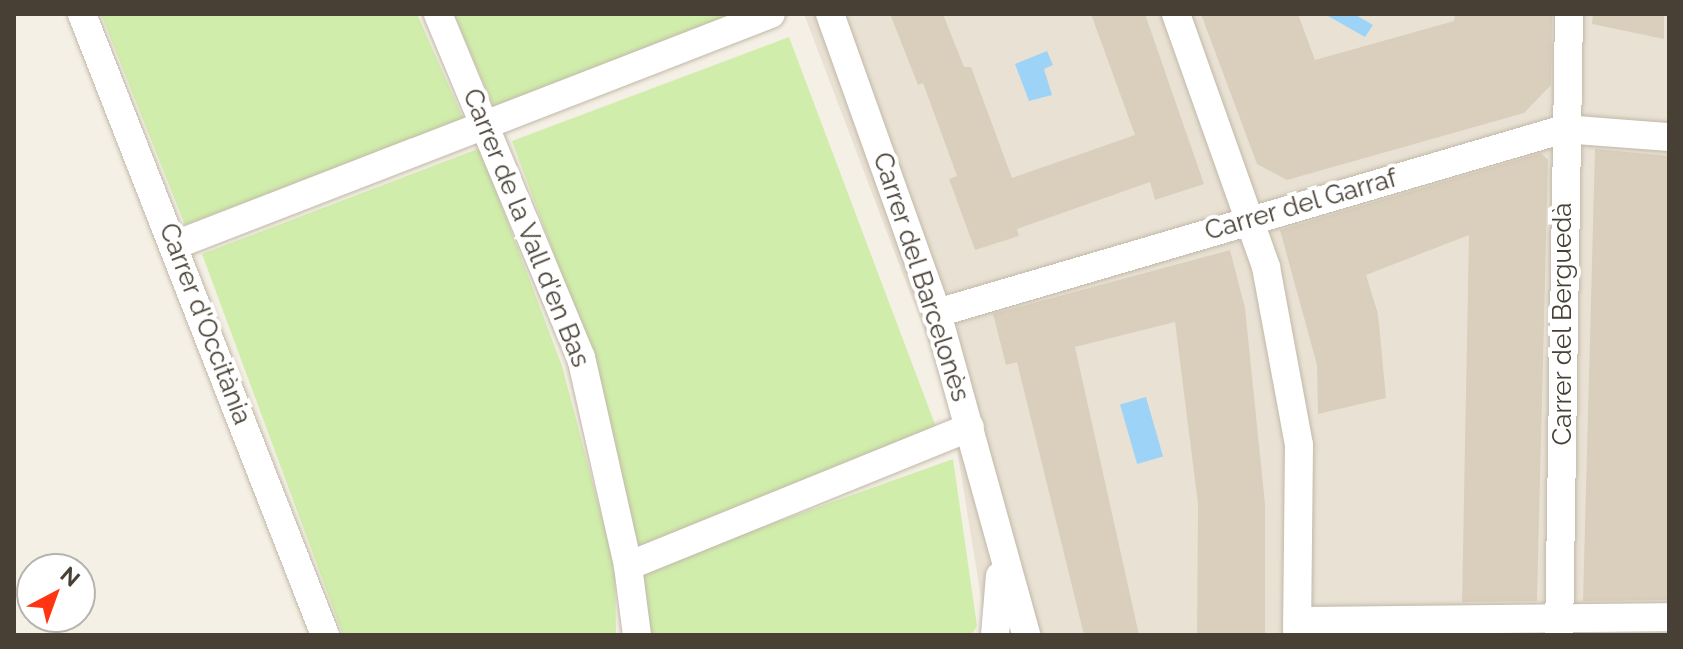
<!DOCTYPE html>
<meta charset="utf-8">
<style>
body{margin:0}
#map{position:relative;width:1683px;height:649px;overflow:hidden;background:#f5f0e6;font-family:Raleway,sans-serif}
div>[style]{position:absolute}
.residential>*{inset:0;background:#e9e2d4}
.green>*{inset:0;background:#d0edab}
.water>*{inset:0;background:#9dd3f7;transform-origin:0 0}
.building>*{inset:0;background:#dacfbd}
.roads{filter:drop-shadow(0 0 2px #c1b8a8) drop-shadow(0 0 2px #c1b8a8)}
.street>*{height:28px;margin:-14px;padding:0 14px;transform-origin:14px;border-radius:14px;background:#fff}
span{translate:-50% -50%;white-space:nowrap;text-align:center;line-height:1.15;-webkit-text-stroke:8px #fff;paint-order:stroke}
.street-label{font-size:26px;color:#484035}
.frame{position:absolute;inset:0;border:16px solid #484035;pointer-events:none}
.north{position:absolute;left:16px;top:553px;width:80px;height:80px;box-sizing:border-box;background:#fff;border:2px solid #b6b3ae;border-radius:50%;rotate:41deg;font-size:22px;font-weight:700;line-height:32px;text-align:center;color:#484035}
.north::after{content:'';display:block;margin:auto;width:28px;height:36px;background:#ff3413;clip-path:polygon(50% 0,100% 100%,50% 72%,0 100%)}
</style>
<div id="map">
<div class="residential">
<i style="clip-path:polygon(804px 14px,1669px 14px,1669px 635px,987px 635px,948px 393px)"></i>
</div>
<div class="green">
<i style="clip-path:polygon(101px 14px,417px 14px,464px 120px,185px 225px)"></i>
<i style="clip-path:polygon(454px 14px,736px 14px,495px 110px)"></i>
<i style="clip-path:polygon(789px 37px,936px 427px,637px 549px,587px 343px,512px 141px)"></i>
<i style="clip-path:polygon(480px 148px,562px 366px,615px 567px,616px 635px,343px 635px,202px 254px)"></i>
<i style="clip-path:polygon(953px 459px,977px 626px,971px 635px,641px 635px,639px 571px)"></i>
</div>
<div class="water">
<i style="clip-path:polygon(1354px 14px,1373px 25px,1365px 37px,1328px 16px)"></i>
<i style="clip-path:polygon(1047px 51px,1053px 65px,1044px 69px,1052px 95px,1029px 101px,1015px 64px)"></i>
<i style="left:1146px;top:397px;width:62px;height:27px;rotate:74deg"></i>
</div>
<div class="building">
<i style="clip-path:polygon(890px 14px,943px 14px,964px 67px,971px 67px,1012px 178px,1135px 135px,1091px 14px,1145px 14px,1204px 184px,1155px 200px,1150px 182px,1017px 229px,1019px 236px,975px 250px,949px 179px,957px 176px,923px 83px,918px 85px)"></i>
<i style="clip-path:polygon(1201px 14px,1298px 14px,1315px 60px,1454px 21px,1455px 14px,1552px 14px,1551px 85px,1524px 113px,1287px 180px,1257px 164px)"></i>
<i style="clip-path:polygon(1593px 14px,1664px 14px,1664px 39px,1592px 24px)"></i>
<i style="clip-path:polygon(1595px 149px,1669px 156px,1669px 600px,1583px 601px)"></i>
<i style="clip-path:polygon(1541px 153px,1548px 160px,1537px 601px,1462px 602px,1469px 235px,1366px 275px,1378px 314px,1386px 398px,1318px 414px,1317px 365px,1280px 230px)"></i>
<i style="clip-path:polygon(1230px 250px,1245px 308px,1265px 504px,1265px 635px,1197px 635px,1198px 504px,1175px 322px,1075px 347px,1139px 635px,1084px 635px,1017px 362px,1006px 365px,993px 314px)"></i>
</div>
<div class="roads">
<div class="street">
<i style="left:82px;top:14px;width:667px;rotate:68.63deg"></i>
<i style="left:438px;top:14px;width:372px;rotate:67.4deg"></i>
<i style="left:581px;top:357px;width:214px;rotate:77.3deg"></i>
<i style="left:628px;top:566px;width:70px;rotate:82.6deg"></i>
<i style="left:830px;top:14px;width:318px;rotate:70.3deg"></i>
<i style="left:937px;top:313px;width:334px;rotate:74.5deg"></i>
<i style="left:1176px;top:14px;width:269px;rotate:70.4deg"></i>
<i style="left:1266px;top:267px;width:181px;rotate:79.5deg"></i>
<i style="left:1299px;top:445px;width:190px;rotate:90.6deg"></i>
<i style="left:175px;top:245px;width:639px;rotate:-21.19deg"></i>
<i style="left:937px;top:313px;width:653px;rotate:-16.35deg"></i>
<i style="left:1564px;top:129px;width:105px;rotate:4.4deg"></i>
<i style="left:628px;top:566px;width:369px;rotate:-22.1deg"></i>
<i style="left:1298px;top:621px;width:371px;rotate:-0.6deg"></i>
<i style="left:995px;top:635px;width:59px;rotate:-85.2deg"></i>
<i style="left:1559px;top:635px;width:621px;rotate:-89.08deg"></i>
</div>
</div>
<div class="street-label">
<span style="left:1301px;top:205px;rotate:-16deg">Carrer del Garraf</span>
<span style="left:526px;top:228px;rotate:68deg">Carrer de la Vall d'en Bas</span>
<span style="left:921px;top:277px;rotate:72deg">Carrer del Barcelonès</span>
<span style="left:205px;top:324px;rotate:69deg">Carrer d'Occitània</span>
<span style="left:1563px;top:324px;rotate:-90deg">Carrer del Berguedà</span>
</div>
<div class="frame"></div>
<div class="north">N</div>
</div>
